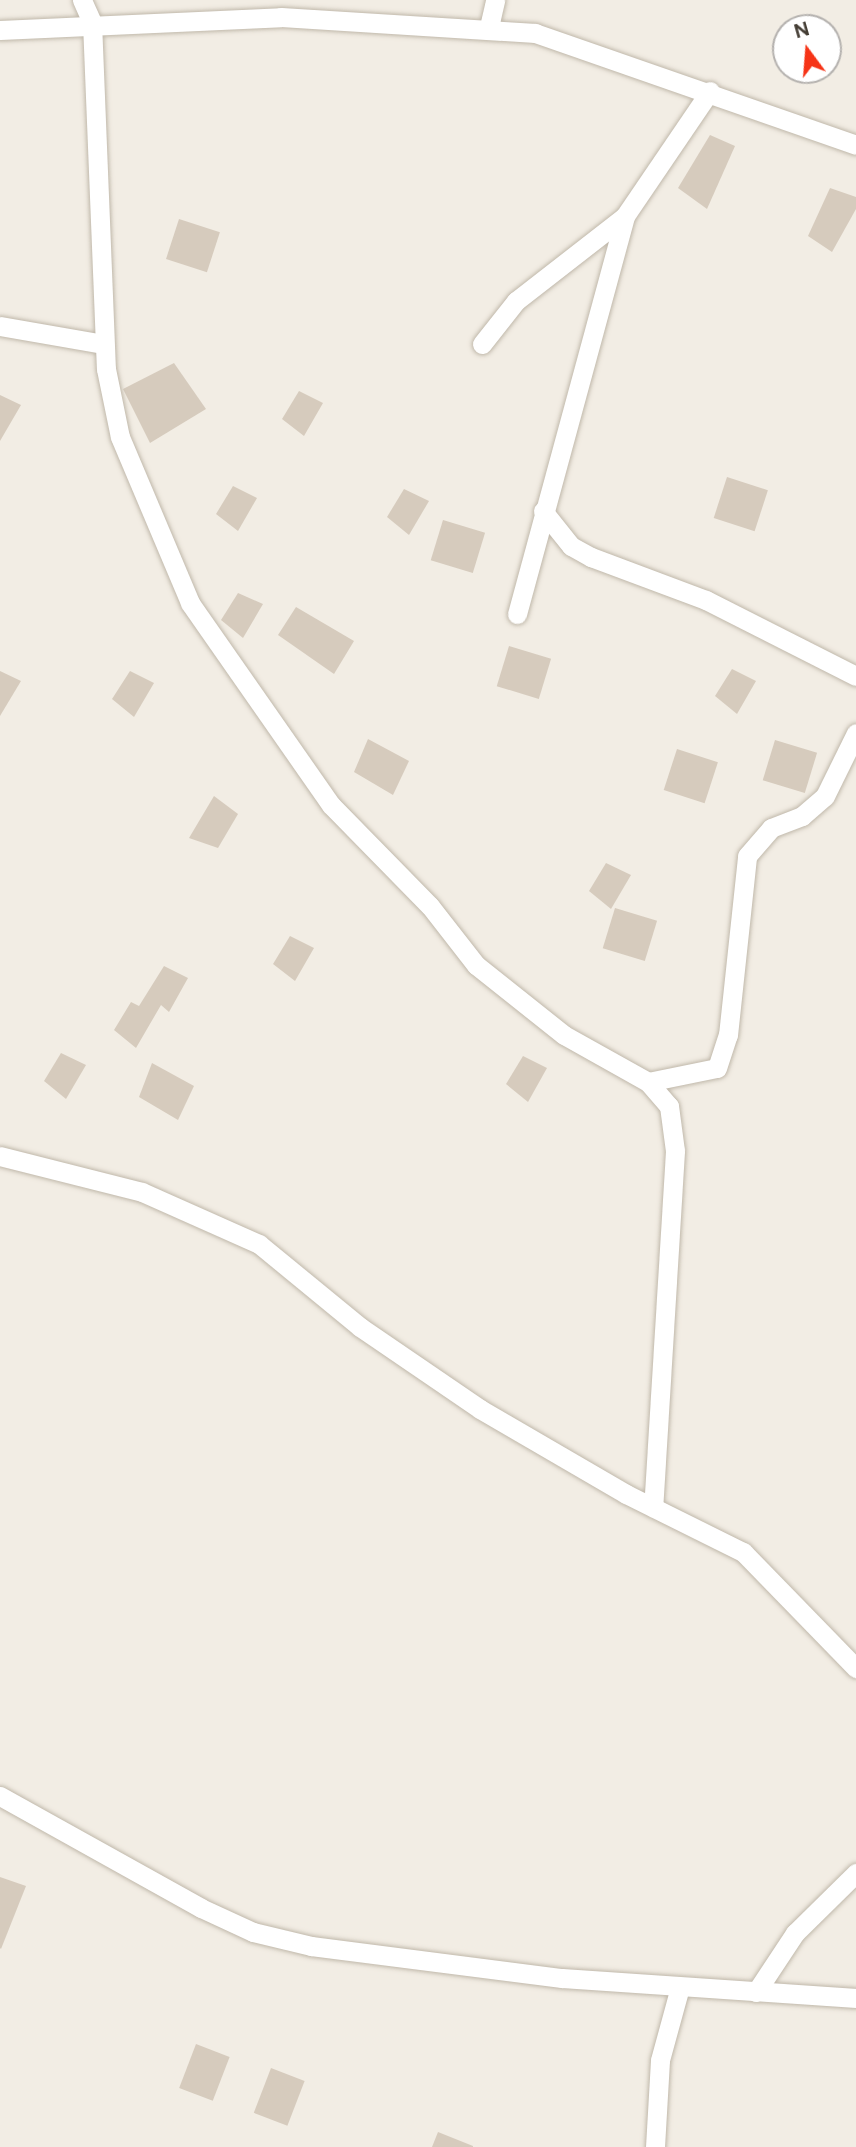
<!DOCTYPE html>
<style>
body{margin:0}
#map{position:relative;width:856px;height:2147px;overflow:hidden;background:#f2ede4;font-family:Figtree,sans-serif}
div>[style]{position:absolute}
.building>*{inset:0;background:#d6cbbd;transform-origin:0 0}
.roads{filter:drop-shadow(0 0 2px #c0b8aa) drop-shadow(0 0 2px #c0b8aa)}
.minor>*{height:19px;margin:-9.5px;padding:0 9.5px;transform-origin:9.5px;border-radius:9.5px;background:#fff}
span{translate:-50% -50%;white-space:nowrap;text-align:center;line-height:1.15;-webkit-text-stroke:5px #fff;paint-order:stroke}
.north{position:absolute;left:772px;top:14px;width:70px;height:70px;box-sizing:border-box;background:#fff;border:2px solid #b4b1ae;border-radius:50%;rotate:344deg;font-size:19px;font-weight:700;line-height:28px;text-align:center;color:#443d34}
.north::after{content:'';display:block;margin:auto;width:24px;height:32px;background:#f63417;clip-path:polygon(50% 0,100% 100%,50% 72%,0 100%)}
</style>
<div id="map">
<div class="building">
<i style="clip-path:polygon(710px 135px,735px 146px,707px 209px,678px 188px)"></i>
<i style="clip-path:polygon(830px 188px,856px 197px,856px 209px,832px 252px,808px 236px)"></i>
<i style="left:179px;top:219px;width:43px;height:42px;rotate:18deg"></i>
<i style="clip-path:polygon(174px 363px,206px 409px,150px 443px,123px 389px)"></i>
<i style="clip-path:polygon(299px 391px,323px 403px,304px 436px,282px 419px)"></i>
<i style="clip-path:polygon(0 395px,21px 405px,0 441px)"></i>
<i style="left:727px;top:477px;width:43px;height:43px;rotate:18deg"></i>
<i style="clip-path:polygon(233px 486px,257px 498px,238px 531px,216px 514px)"></i>
<i style="clip-path:polygon(404px 489px,429px 501px,409px 535px,387px 517px)"></i>
<i style="left:443px;top:520px;width:44px;height:42px;rotate:17deg"></i>
<i style="clip-path:polygon(238px 593px,263px 604px,243px 638px,221px 620px)"></i>
<i style="clip-path:polygon(296px 607px,354px 641px,334px 674px,278px 635px)"></i>
<i style="left:509px;top:646px;width:44px;height:42px;rotate:17deg"></i>
<i style="clip-path:polygon(732px 669px,756px 681px,737px 714px,715px 696px)"></i>
<i style="clip-path:polygon(0 671px,21px 681px,0 716px)"></i>
<i style="clip-path:polygon(130px 671px,154px 683px,134px 717px,112px 699px)"></i>
<i style="clip-path:polygon(368px 739px,409px 761px,393px 795px,354px 772px)"></i>
<i style="left:775px;top:740px;width:44px;height:42px;rotate:17deg"></i>
<i style="left:677px;top:749px;width:43px;height:43px;rotate:18deg"></i>
<i style="clip-path:polygon(214px 796px,238px 814px,218px 848px,189px 838px)"></i>
<i style="clip-path:polygon(606px 863px,631px 875px,611px 909px,589px 891px)"></i>
<i style="left:615px;top:908px;width:44px;height:42px;rotate:17deg"></i>
<i style="clip-path:polygon(290px 936px,314px 948px,295px 981px,273px 964px)"></i>
<i style="clip-path:polygon(164px 966px,188px 978px,169px 1012px,161px 1005px,136px 1048px,114px 1030px,131px 1002px,139px 1006px)"></i>
<i style="clip-path:polygon(61px 1053px,86px 1065px,66px 1099px,44px 1081px)"></i>
<i style="clip-path:polygon(523px 1056px,547px 1068px,528px 1102px,506px 1084px)"></i>
<i style="clip-path:polygon(152px 1063px,194px 1086px,178px 1120px,139px 1097px)"></i>
<i style="clip-path:polygon(0 1877px,26px 1886px,1px 1949px,0 1948px)"></i>
<i style="left:196px;top:2044px;width:36px;height:47px;rotate:21deg"></i>
<i style="left:271px;top:2068px;width:36px;height:48px;rotate:21deg"></i>
<i style="clip-path:polygon(438px 2132px,473px 2146px,473px 2147px,432px 2147px)"></i>
</div>
<div class="roads">
<div class="minor">
<i style="left:82px;top:0;width:24px;rotate:66deg"></i>
<i style="left:92px;top:22px;width:347px;rotate:87.7deg"></i>
<i style="left:106px;top:369px;width:69px;rotate:78.4deg"></i>
<i style="left:120px;top:437px;width:180px;rotate:67.1deg"></i>
<i style="left:190px;top:603px;width:246px;rotate:55.1deg"></i>
<i style="left:331px;top:805px;width:141px;rotate:45.6deg"></i>
<i style="left:430px;top:906px;width:75px;rotate:52.1deg"></i>
<i style="left:476px;top:965px;width:112px;rotate:38.5deg"></i>
<i style="left:564px;top:1035px;width:96px;rotate:29.2deg"></i>
<i style="left:648px;top:1082px;width:32px;rotate:49deg"></i>
<i style="left:669px;top:1106px;width:45px;rotate:82.4deg"></i>
<i style="left:675px;top:1151px;width:357px;rotate:93.5deg"></i>
<i style="left:489px;top:27px;width:28px;rotate:-77deg"></i>
<i style="left:0;top:30px;width:281px;rotate:-2.6deg"></i>
<i style="left:281px;top:17px;width:255px;rotate:3.6deg"></i>
<i style="left:535px;top:33px;width:340px;rotate:19.2deg"></i>
<i style="left:0;top:326px;width:105px;rotate:9.9deg"></i>
<i style="left:482px;top:344px;width:55px;rotate:-51.7deg"></i>
<i style="left:516px;top:301px;width:138px;rotate:-37.9deg"></i>
<i style="left:625px;top:216px;width:151px;rotate:-55.8deg"></i>
<i style="left:543px;top:511px;width:45px;rotate:51.3deg"></i>
<i style="left:571px;top:546px;width:23px;rotate:29deg"></i>
<i style="left:591px;top:557px;width:123px;rotate:20.5deg"></i>
<i style="left:706px;top:600px;width:168px;rotate:26.9deg"></i>
<i style="left:517px;top:614px;width:412px;rotate:-74.8deg"></i>
<i style="left:648px;top:1082px;width:70px;rotate:-11.5deg"></i>
<i style="left:717px;top:1068px;width:35px;rotate:-72deg"></i>
<i style="left:728px;top:1035px;width:180px;rotate:-83.9deg"></i>
<i style="left:747px;top:856px;width:37px;rotate:-49deg"></i>
<i style="left:771px;top:828px;width:33px;rotate:-21deg"></i>
<i style="left:802px;top:816px;width:30px;rotate:-41deg"></i>
<i style="left:825px;top:796px;width:70px;rotate:-63.8deg"></i>
<i style="left:0;top:1156px;width:146px;rotate:14.2deg"></i>
<i style="left:142px;top:1192px;width:128px;rotate:24deg"></i>
<i style="left:259px;top:1244px;width:131px;rotate:39.4deg"></i>
<i style="left:360px;top:1327px;width:145px;rotate:34.3deg"></i>
<i style="left:480px;top:1409px;width:169px;rotate:30.2deg"></i>
<i style="left:626px;top:1494px;width:131px;rotate:26.4deg"></i>
<i style="left:743px;top:1552px;width:162px;rotate:45.8deg"></i>
<i style="left:0;top:1796px;width:230px;rotate:29.1deg"></i>
<i style="left:201px;top:1908px;width:57px;rotate:24.8deg"></i>
<i style="left:253px;top:1932px;width:60px;rotate:13.6deg"></i>
<i style="left:311px;top:1946px;width:253px;rotate:7.3deg"></i>
<i style="left:562px;top:1978px;width:295px;rotate:3.9deg"></i>
<i style="left:756px;top:1992px;width:71px;rotate:-56.5deg"></i>
<i style="left:795px;top:1933px;width:86px;rotate:-44.5deg"></i>
<i style="left:655px;top:2147px;width:87px;rotate:-86.7deg"></i>
<i style="left:660px;top:2060px;width:76px;rotate:-74.7deg"></i>
</div>
</div>
<div class="north">N</div>
</div>
